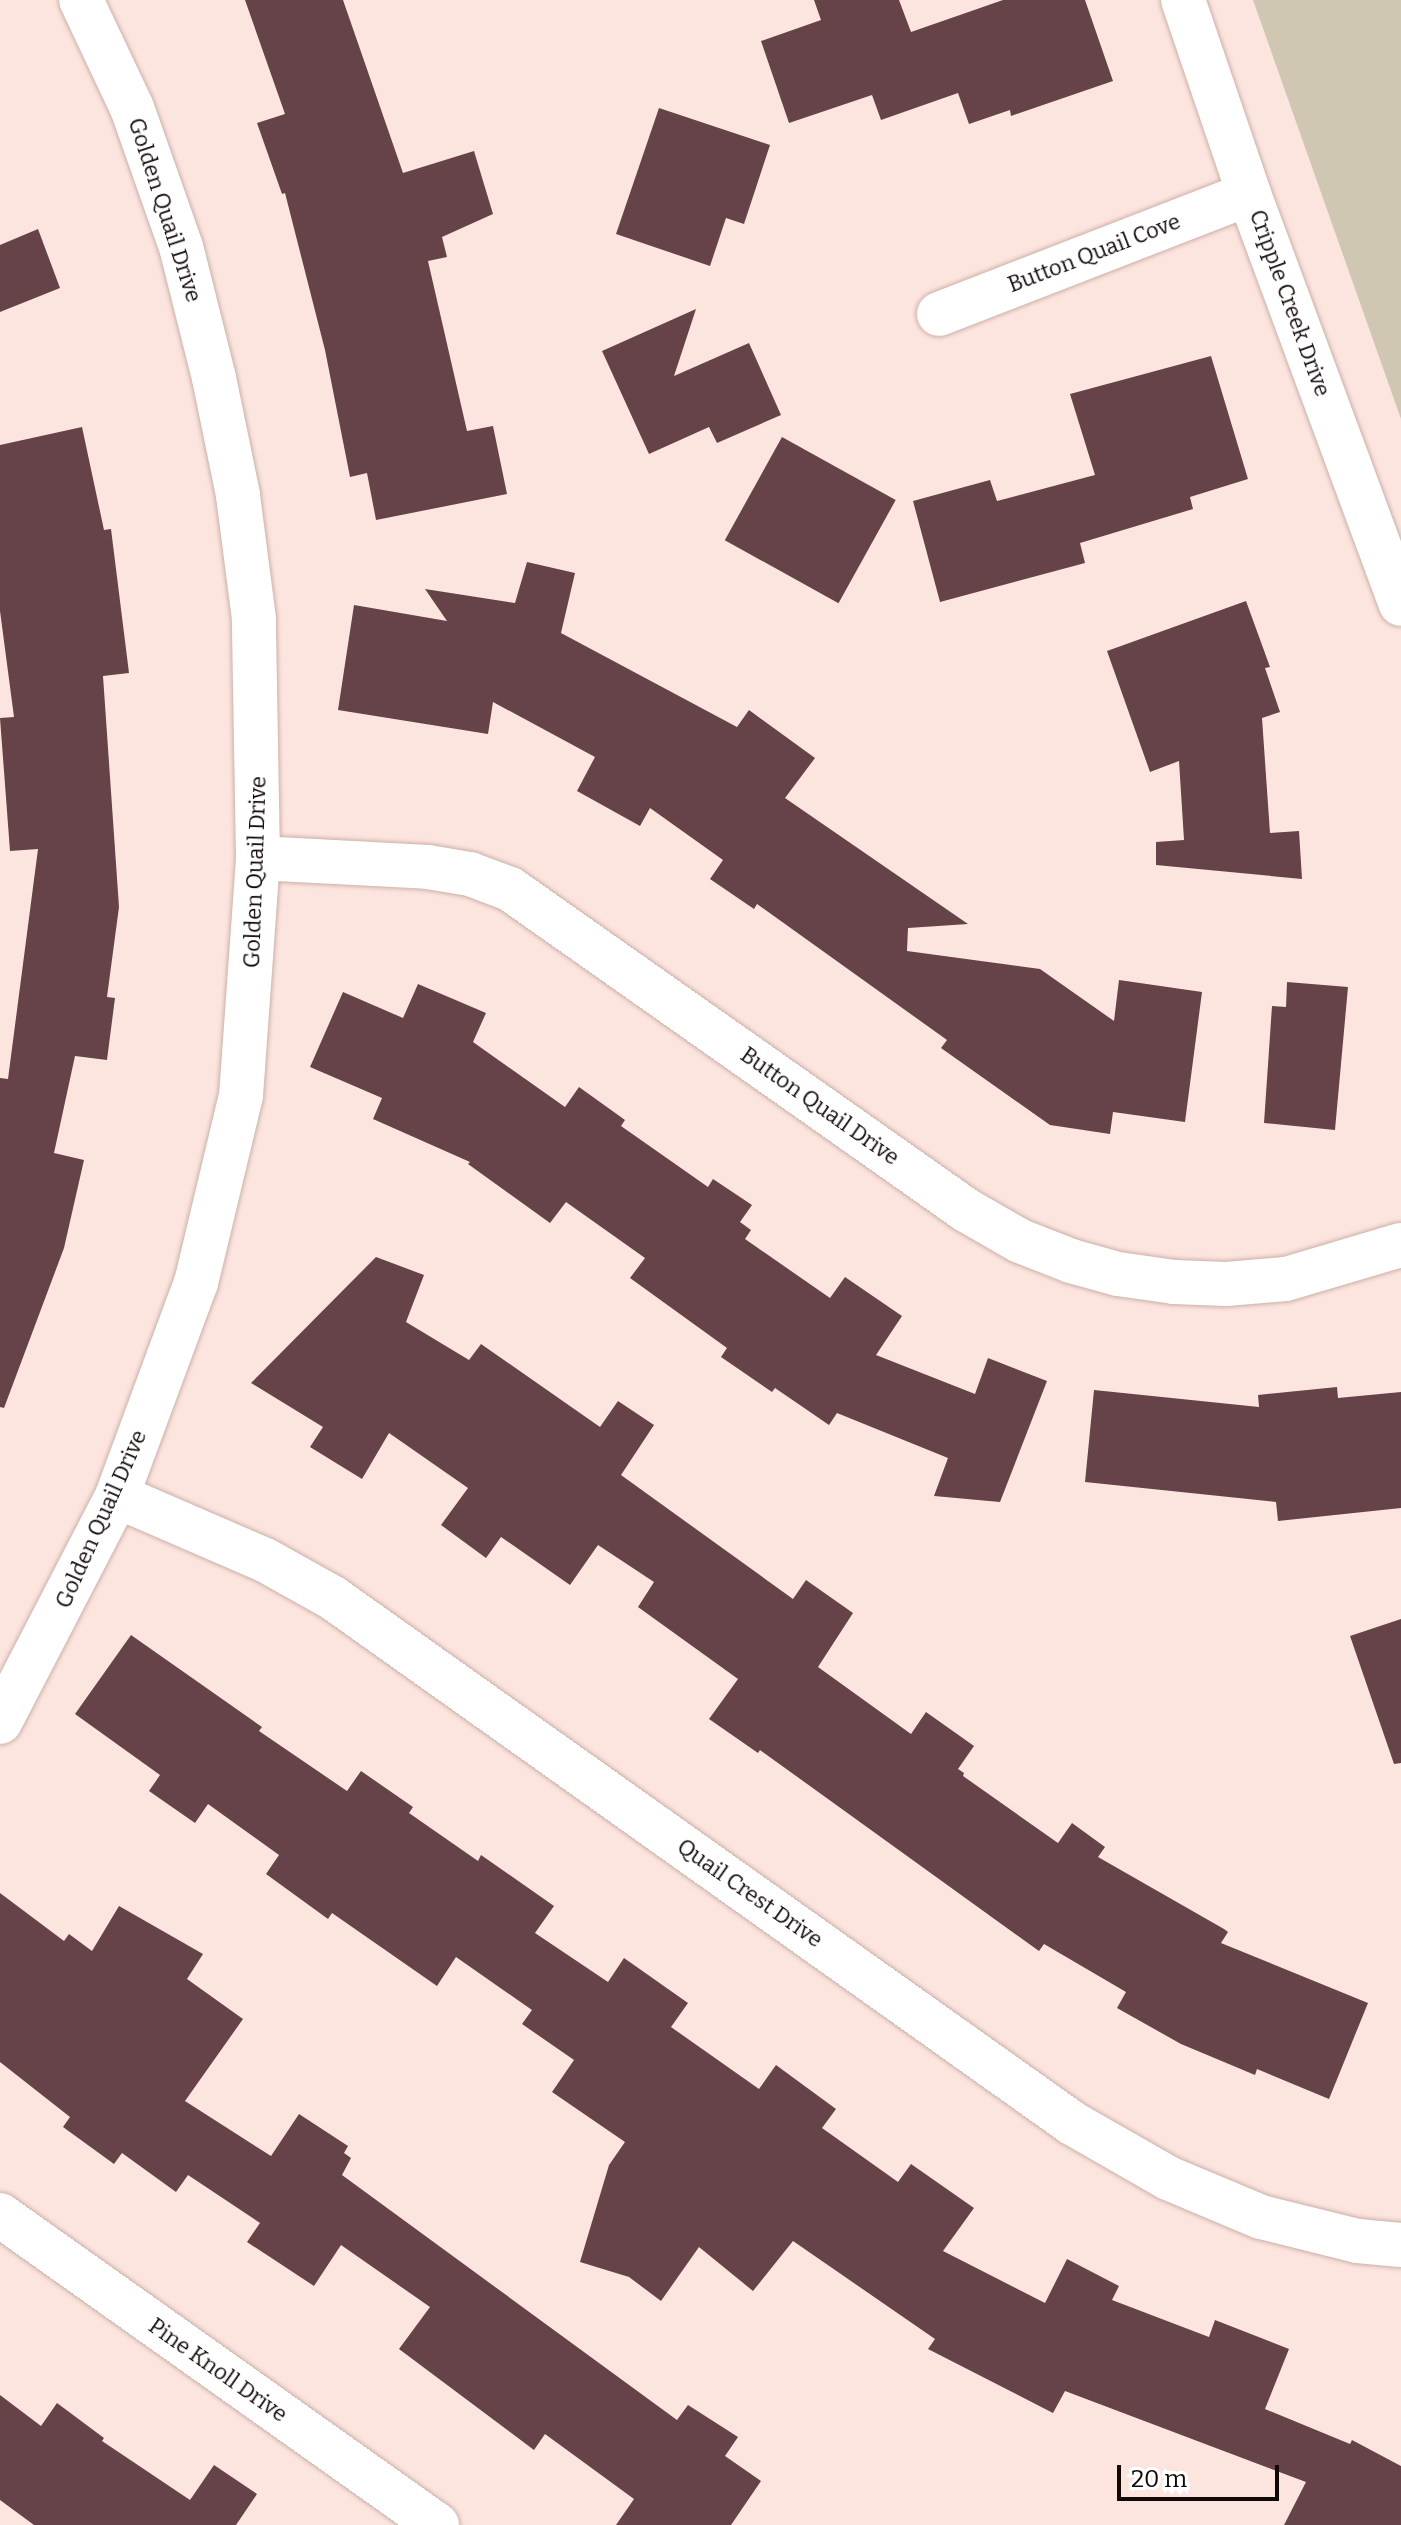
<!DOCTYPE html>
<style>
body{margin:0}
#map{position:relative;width:1401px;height:2525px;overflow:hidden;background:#fde5df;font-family:Bitter,serif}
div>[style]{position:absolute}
.green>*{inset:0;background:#cfc7b1}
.building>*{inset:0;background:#654348;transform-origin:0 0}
.roads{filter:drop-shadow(0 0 2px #ccb0a8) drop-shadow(0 0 2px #ccb0a8)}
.street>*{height:44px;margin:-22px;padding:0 22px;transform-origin:22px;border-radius:22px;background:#fff}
span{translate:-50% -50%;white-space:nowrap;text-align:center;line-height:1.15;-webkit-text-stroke:8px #fff;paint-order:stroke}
.street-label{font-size:22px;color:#120907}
.scale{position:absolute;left:1117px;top:2465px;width:162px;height:36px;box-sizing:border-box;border:4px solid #120907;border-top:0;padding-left:10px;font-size:24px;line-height:28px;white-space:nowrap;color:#120907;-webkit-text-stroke:6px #fff;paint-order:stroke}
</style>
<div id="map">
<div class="green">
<i style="clip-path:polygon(1253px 0,1401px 0,1401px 419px)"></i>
</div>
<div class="building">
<i style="clip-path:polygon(245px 0,343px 0,403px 173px,474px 151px,493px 214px,442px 237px,447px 257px,428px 261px,467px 431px,493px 426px,507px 494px,376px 520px,367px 473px,350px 477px,325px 350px,285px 193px,282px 194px,257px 123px,285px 114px)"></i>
<i style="clip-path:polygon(814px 0,899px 0,911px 32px,1003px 0,1085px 0,1113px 81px,1011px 116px,1010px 110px,969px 124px,958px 93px,881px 120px,872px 95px,789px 123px,761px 41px,821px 20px)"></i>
<i style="clip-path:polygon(659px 108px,770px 145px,744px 224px,726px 218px,710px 266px,616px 234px)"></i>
<i style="clip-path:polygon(38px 229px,60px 288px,0 312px,0 245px)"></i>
<i style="clip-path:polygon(696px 309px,674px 376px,749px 343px,781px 415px,717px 443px,709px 427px,649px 454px,602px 351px)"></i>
<i style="clip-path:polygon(1211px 356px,1248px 479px,1190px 497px,1193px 509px,1080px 543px,1085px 563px,940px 602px,913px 501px,990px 480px,997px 501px,1095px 475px,1070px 394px)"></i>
<i style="clip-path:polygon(82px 427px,104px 530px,111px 529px,129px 673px,103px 676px,119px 907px,107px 997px,115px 998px,107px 1060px,75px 1056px,54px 1153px,84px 1160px,64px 1248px,4px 1408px,0 1407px,0 1078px,8px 1079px,38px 849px,10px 851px,0 718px,14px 717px,0 611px,0 445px)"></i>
<i style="left:782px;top:437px;width:130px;height:118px;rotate:29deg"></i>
<i style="clip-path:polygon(527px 562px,575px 573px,561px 633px,737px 727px,749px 710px,815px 758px,785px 798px,968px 924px,908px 928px,907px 951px,1040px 969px,1114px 1021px,1119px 980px,1202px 992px,1185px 1122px,1113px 1112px,1110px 1134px,1050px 1125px,941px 1048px,947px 1040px,757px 904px,754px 909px,710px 879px,723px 860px,650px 808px,640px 826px,577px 791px,595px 757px,493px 702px,488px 734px,338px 710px,354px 605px,447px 621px,425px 589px,515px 603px)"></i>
<i style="clip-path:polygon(1246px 601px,1270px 667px,1265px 668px,1280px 712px,1262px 718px,1270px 833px,1299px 831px,1302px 879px,1156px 865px,1156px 842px,1184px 840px,1179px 761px,1150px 772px,1107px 651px)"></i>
<i style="clip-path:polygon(1287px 982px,1348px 987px,1335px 1130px,1264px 1123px,1272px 1006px,1286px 1007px)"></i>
<i style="clip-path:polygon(418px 984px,486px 1013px,473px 1042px,565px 1107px,579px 1087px,625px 1120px,621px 1126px,708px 1187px,713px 1179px,752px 1205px,740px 1222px,751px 1230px,745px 1239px,830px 1298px,845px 1277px,902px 1316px,876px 1355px,975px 1394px,988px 1358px,1047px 1381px,1000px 1502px,934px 1496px,948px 1458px,837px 1413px,829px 1425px,775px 1388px,772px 1392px,721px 1357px,727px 1348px,630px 1278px,645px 1258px,566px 1202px,550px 1223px,468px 1164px,470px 1162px,373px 1119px,382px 1098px,310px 1067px,343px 992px,403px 1018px)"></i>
<i style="clip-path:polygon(376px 1257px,424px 1275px,406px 1322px,469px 1360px,481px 1344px,600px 1427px,618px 1401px,654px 1425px,621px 1475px,793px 1599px,806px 1580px,853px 1613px,818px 1667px,911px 1734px,926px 1712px,974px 1746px,958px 1769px,964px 1773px,963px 1776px,1058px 1843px,1072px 1823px,1105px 1847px,1098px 1857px,1224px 1929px,1228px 1932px,1221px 1943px,1368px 2003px,1329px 2099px,1257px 2069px,1255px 2075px,1181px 2044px,1117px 2008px,1126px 1992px,1044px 1944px,1039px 1951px,1032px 1946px,760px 1750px,758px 1753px,709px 1719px,738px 1679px,638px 1607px,654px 1582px,598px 1545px,570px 1585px,501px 1537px,486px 1558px,441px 1525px,468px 1488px,389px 1433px,362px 1479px,310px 1447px,323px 1427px,251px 1383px)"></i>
<i style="clip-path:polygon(1337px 1387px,1338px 1398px,1401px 1392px,1401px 1508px,1278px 1521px,1276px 1502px,1085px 1482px,1094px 1390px,1259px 1407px,1258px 1395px)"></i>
<i style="clip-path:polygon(1401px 1619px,1401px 1763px,1394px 1764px,1350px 1636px)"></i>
<i style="clip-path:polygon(131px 1635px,262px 1727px,259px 1731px,347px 1791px,361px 1771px,413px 1807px,409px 1813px,478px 1861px,481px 1855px,554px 1906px,535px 1933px,608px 1982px,624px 1958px,688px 2003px,671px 2027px,759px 2089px,776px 2065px,836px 2109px,822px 2128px,898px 2182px,911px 2164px,974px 2208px,943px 2251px,1045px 2303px,1067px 2259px,1119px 2286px,1112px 2300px,1209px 2337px,1215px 2320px,1289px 2349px,1265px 2409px,1350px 2444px,1352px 2440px,1401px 2466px,1401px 2525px,1284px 2525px,1306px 2482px,1065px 2391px,1053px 2413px,928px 2349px,935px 2339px,793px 2241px,753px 2291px,699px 2247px,661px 2301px,629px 2277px,580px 2262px,609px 2165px,625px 2142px,552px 2092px,574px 2060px,522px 2024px,532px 2010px,456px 1957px,437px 1986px,332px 1913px,328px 1919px,266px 1874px,279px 1855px,208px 1804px,195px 1823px,149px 1791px,160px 1775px,75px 1714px)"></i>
<i style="clip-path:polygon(0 1893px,64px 1941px,69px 1934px,92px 1951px,119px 1906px,203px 1954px,187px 1979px,243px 2019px,185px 2101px,271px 2156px,299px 2114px,348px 2146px,344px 2153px,351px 2158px,342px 2175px,677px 2420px,688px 2405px,738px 2437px,725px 2456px,761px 2481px,731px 2525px,616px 2525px,634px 2499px,545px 2434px,534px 2450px,399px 2349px,430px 2307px,341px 2245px,314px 2286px,247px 2242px,260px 2223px,188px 2175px,176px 2192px,122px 2153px,114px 2164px,63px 2127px,70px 2117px,0 2062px)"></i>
<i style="clip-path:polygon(0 2395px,41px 2426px,57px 2403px,104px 2438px,102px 2441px,190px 2500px,214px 2465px,257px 2494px,236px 2525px,34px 2525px,0 2500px)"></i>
</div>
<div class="roads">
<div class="street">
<i style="left:1183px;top:0;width:205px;rotate:71.2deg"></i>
<i style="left:1249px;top:194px;width:437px;rotate:69.7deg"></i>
<i style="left:939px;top:314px;width:332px;rotate:-21.2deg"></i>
<i style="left:258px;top:858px;width:170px;rotate:3deg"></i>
<i style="left:428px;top:867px;width:43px;rotate:9.5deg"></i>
<i style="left:470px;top:874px;width:43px;rotate:20.6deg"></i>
<i style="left:510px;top:889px;width:558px;rotate:35.14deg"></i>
<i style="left:966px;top:1210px;width:62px;rotate:29.9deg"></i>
<i style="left:1020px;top:1241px;width:55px;rotate:21.4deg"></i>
<i style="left:1071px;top:1261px;width:49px;rotate:15.5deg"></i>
<i style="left:1118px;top:1274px;width:57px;rotate:8.1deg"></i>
<i style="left:1174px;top:1282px;width:52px;rotate:2.2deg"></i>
<i style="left:1226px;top:1284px;width:60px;rotate:-4.8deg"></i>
<i style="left:1286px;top:1279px;width:120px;rotate:-16.5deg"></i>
<i style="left:117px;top:1496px;width:161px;rotate:23.4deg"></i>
<i style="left:265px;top:1560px;width:78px;rotate:29.2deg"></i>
<i style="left:333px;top:1598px;width:907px;rotate:35.39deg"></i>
<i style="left:1072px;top:2123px;width:111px;rotate:29.8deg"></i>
<i style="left:1168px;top:2178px;width:101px;rotate:22.8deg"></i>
<i style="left:1261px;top:2217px;width:100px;rotate:13.9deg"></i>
<i style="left:1358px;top:2241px;width:43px;rotate:5.3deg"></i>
<i style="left:0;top:1722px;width:254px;rotate:-62.6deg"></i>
<i style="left:117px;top:1496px;width:227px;rotate:-69.7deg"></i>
<i style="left:196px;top:1283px;width:192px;rotate:-76.5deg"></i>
<i style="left:241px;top:1096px;width:239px;rotate:-85.9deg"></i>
<i style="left:258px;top:858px;width:239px;rotate:-91deg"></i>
<i style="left:254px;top:619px;width:125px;rotate:-97.4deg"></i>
<i style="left:238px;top:495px;width:119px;rotate:-101.6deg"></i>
<i style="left:214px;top:378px;width:135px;rotate:-104.1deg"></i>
<i style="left:181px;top:247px;width:147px;rotate:-109.4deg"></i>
<i style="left:132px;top:108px;width:119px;rotate:-115.3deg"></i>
<i style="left:0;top:2215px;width:536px;rotate:35.35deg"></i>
</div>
</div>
<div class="street-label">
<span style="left:165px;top:210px;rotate:72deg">Golden Quail Drive</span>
<span style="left:1094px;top:253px;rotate:-21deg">Button Quail Cove</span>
<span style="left:1290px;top:303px;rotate:70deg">Cripple Creek Drive</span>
<span style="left:255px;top:872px;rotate:-88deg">Golden Quail Drive</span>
<span style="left:820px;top:1106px;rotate:35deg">Button Quail Drive</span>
<span style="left:101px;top:1519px;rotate:-66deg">Golden Quail Drive</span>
<span style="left:750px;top:1893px;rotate:35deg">Quail Crest Drive</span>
<span style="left:218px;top:2370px;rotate:35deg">Pine Knoll Drive</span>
</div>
<div class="scale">20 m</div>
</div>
